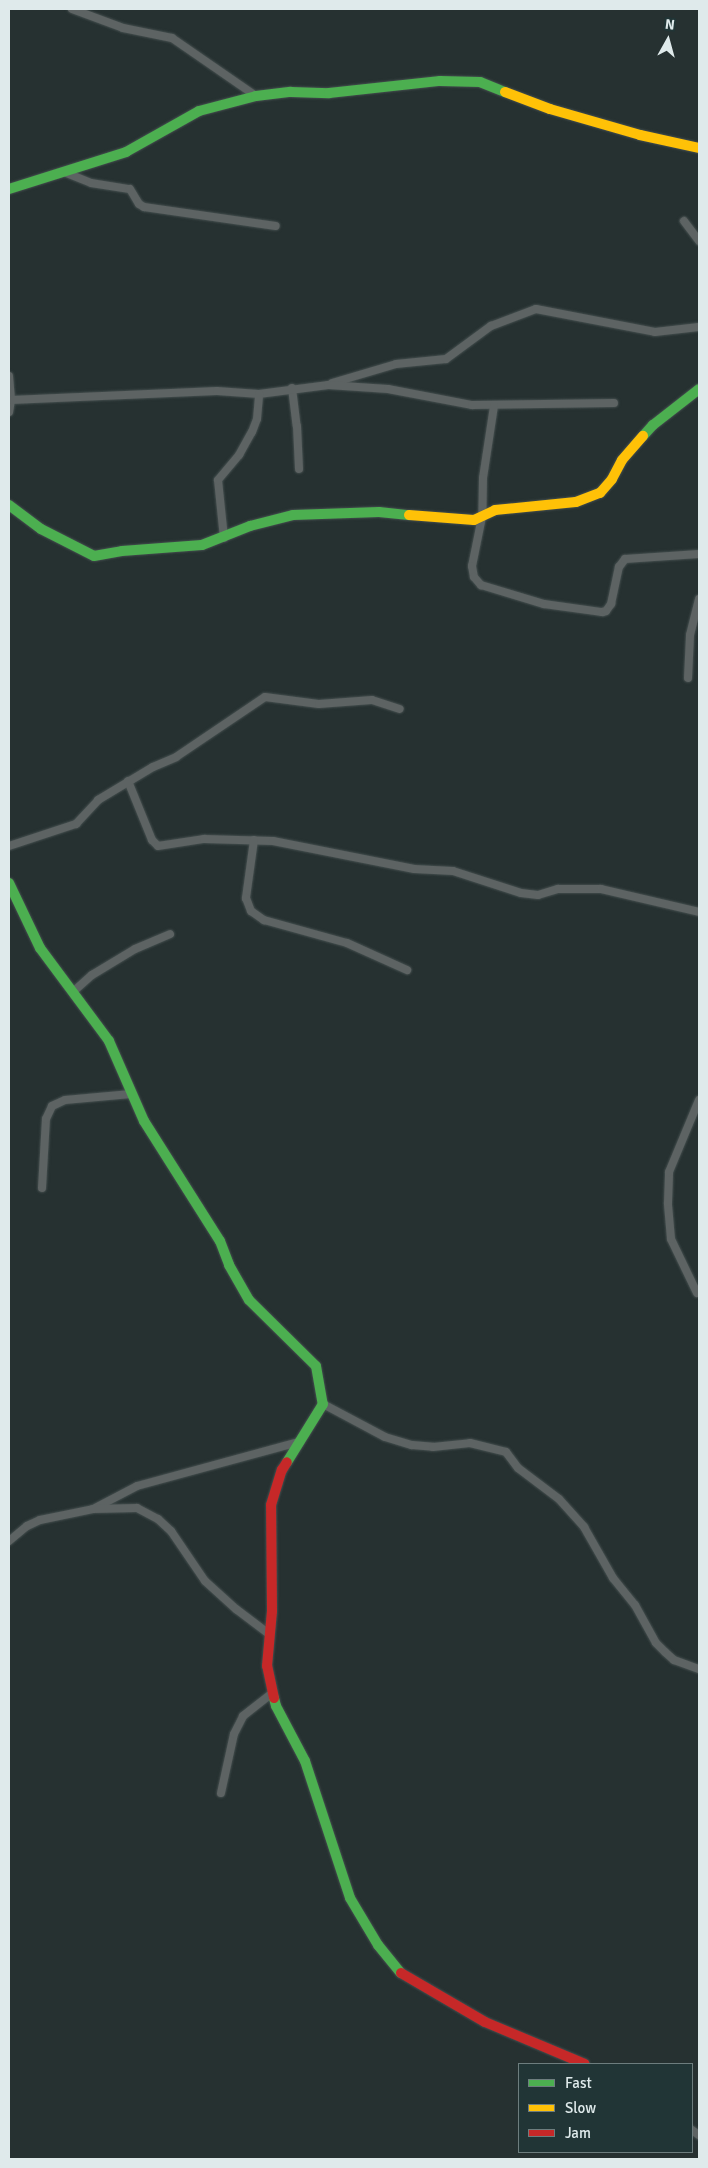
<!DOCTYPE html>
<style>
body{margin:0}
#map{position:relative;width:708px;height:2168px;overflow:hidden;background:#263131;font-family:Signika,sans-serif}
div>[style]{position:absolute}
.roads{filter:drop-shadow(0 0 1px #444e4e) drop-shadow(0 0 1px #444e4e)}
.street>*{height:8px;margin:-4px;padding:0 4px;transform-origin:4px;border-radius:4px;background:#5d6363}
.fast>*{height:10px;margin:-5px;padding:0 5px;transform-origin:5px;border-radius:5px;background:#4caf50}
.slow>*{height:10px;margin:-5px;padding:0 5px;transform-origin:5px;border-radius:5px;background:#ffc107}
.jam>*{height:10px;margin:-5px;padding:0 5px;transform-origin:5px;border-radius:5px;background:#c62828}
span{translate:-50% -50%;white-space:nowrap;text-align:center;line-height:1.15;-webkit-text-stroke:4.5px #213536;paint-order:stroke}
.frame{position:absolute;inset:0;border:10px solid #dfeaeb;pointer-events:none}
.legend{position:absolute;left:518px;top:2063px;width:175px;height:90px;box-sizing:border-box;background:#213536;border:1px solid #6d7d7e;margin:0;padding:6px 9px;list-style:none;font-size:15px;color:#dfeaeb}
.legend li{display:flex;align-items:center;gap:10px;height:25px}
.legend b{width:25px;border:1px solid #6d7d7e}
.north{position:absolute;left:643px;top:15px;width:50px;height:50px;-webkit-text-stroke:4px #213536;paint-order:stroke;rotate:7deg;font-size:14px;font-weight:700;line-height:20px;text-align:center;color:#dfeaeb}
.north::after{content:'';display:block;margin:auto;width:18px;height:22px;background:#dfeaeb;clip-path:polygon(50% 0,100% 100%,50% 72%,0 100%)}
</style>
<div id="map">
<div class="roads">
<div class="street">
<i style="left:72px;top:9px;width:54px;rotate:20.4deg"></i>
<i style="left:123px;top:28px;width:50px;rotate:11.5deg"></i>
<i style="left:172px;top:38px;width:102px;rotate:34.6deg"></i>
<i style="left:64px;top:172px;width:29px;rotate:22deg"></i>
<i style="left:91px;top:183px;width:39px;rotate:9deg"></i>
<i style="left:130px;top:189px;width:17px;rotate:59deg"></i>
<i style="left:139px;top:204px;width:6px;rotate:31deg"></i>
<i style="left:144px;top:207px;width:133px;rotate:8.2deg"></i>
<i style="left:684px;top:221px;width:25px;rotate:53deg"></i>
<i style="left:9px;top:376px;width:24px;rotate:85deg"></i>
<i style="left:11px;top:400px;width:12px;rotate:99deg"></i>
<i style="left:332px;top:383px;width:67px;rotate:-16.5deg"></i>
<i style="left:396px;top:364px;width:50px;rotate:-5.7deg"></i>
<i style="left:446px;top:359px;width:56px;rotate:-36.3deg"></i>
<i style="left:491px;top:326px;width:48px;rotate:-20.7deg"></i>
<i style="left:536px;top:309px;width:121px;rotate:10.9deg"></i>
<i style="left:655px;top:332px;width:44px;rotate:-6.5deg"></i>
<i style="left:292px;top:388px;width:38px;rotate:83deg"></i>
<i style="left:297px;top:426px;width:43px;rotate:87.3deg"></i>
<i style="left:11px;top:400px;width:206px;rotate:-2.5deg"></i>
<i style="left:217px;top:391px;width:42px;rotate:4.1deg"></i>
<i style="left:259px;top:394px;width:70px;rotate:-7.4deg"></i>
<i style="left:328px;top:385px;width:60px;rotate:3.8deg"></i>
<i style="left:388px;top:389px;width:86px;rotate:10.8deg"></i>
<i style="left:472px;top:405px;width:142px;rotate:-0.8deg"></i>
<i style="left:494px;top:406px;width:73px;rotate:98.7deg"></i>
<i style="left:483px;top:478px;width:39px;rotate:91deg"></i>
<i style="left:482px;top:517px;width:50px;rotate:101.5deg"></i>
<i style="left:472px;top:566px;width:11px;rotate:80deg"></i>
<i style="left:474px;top:577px;width:11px;rotate:49deg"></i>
<i style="left:481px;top:585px;width:66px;rotate:16.8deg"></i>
<i style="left:544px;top:604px;width:59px;rotate:7.9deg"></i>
<i style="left:602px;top:612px;width:4px;rotate:-14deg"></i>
<i style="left:606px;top:611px;width:9px;rotate:-54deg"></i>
<i style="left:611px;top:604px;width:38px;rotate:-78deg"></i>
<i style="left:619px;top:567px;width:10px;rotate:-53deg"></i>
<i style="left:625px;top:559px;width:74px;rotate:-3.9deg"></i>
<i style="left:224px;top:538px;width:58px;rotate:-95.9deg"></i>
<i style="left:218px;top:480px;width:33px;rotate:-50deg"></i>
<i style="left:239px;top:455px;width:26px;rotate:-61deg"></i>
<i style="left:252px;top:432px;width:14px;rotate:-69deg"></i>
<i style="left:257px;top:419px;width:25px;rotate:-85deg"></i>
<i style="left:688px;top:678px;width:43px;rotate:-87.3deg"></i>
<i style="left:690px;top:635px;width:37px;rotate:-76deg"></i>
<i style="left:128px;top:781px;width:64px;rotate:67.9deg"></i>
<i style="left:152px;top:840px;width:8px;rotate:45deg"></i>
<i style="left:158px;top:846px;width:47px;rotate:-8.7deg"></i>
<i style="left:204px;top:839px;width:69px;rotate:1.7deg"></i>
<i style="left:273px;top:841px;width:144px;rotate:11.2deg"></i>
<i style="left:414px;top:869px;width:39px;rotate:3deg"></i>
<i style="left:453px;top:871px;width:71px;rotate:17.9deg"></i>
<i style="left:521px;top:893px;width:17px;rotate:7deg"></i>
<i style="left:538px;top:895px;width:21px;rotate:-17deg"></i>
<i style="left:558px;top:889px;width:43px"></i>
<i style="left:601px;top:889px;width:101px;rotate:13.2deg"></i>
<i style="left:254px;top:840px;width:59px;rotate:97.9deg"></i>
<i style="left:246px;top:898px;width:14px;rotate:69deg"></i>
<i style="left:251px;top:911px;width:16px;rotate:35deg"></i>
<i style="left:264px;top:920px;width:86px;rotate:15.5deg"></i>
<i style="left:347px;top:943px;width:66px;rotate:24.2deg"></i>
<i style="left:9px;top:846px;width:71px;rotate:-18.2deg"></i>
<i style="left:76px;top:824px;width:33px;rotate:-47deg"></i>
<i style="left:98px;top:800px;width:64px;rotate:-31deg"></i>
<i style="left:153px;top:767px;width:25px;rotate:-23deg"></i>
<i style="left:176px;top:757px;width:107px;rotate:-34deg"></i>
<i style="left:265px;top:697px;width:54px;rotate:7.4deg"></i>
<i style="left:319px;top:704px;width:53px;rotate:-4.3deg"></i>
<i style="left:372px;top:700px;width:29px;rotate:18deg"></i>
<i style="left:74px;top:991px;width:24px;rotate:-42deg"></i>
<i style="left:92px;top:975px;width:50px;rotate:-31.2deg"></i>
<i style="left:135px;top:949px;width:38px;rotate:-23deg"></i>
<i style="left:42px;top:1188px;width:69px;rotate:-86.7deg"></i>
<i style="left:46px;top:1119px;width:14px;rotate:-65deg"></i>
<i style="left:52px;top:1106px;width:14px;rotate:-25deg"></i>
<i style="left:65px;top:1100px;width:66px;rotate:-5.2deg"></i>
<i style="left:697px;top:1293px;width:60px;rotate:-115.7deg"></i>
<i style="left:671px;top:1239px;width:36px;rotate:-95deg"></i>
<i style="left:668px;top:1203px;width:31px;rotate:-88deg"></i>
<i style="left:669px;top:1172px;width:78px;rotate:-67.4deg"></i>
<i style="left:323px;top:1404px;width:70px;rotate:28deg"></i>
<i style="left:385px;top:1437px;width:28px;rotate:17deg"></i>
<i style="left:412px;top:1445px;width:21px;rotate:5deg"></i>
<i style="left:433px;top:1447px;width:37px;rotate:-6deg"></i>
<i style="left:470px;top:1443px;width:37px;rotate:14deg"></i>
<i style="left:506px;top:1452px;width:20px;rotate:53deg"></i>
<i style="left:518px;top:1468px;width:51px;rotate:37.1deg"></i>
<i style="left:559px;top:1499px;width:38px;rotate:48deg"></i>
<i style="left:584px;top:1527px;width:59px;rotate:60.4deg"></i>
<i style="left:613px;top:1578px;width:35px;rotate:51deg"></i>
<i style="left:635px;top:1605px;width:43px;rotate:61.1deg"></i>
<i style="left:656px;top:1643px;width:13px;rotate:45deg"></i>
<i style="left:665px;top:1652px;width:12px;rotate:42deg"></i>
<i style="left:674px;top:1660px;width:27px;rotate:20deg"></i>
<i style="left:95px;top:1508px;width:47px;rotate:-27.6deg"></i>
<i style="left:137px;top:1486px;width:168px;rotate:-15.2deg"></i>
<i style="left:9px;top:1541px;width:23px;rotate:-40deg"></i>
<i style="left:27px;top:1526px;width:14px;rotate:-25deg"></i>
<i style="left:40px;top:1520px;width:54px;rotate:-11.7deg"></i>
<i style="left:93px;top:1509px;width:44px;rotate:-1.3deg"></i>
<i style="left:137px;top:1508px;width:24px;rotate:28deg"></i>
<i style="left:158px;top:1519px;width:18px;rotate:43deg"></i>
<i style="left:171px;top:1531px;width:60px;rotate:55.8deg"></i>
<i style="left:205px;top:1581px;width:42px;rotate:42.1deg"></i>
<i style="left:236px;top:1609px;width:41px;rotate:37.1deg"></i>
<i style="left:221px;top:1793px;width:60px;rotate:-77.6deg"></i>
<i style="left:234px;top:1734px;width:20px;rotate:-63deg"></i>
<i style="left:243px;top:1716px;width:37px;rotate:-38deg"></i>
<i style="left:692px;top:2130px;width:9px;rotate:36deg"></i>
</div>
<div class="fast">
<i style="left:9px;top:189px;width:123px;rotate:-17.5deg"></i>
<i style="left:126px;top:152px;width:84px;rotate:-29.3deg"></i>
<i style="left:199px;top:111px;width:59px;rotate:-14.7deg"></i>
<i style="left:256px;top:96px;width:35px;rotate:-7deg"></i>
<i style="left:291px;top:92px;width:38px;rotate:2deg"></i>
<i style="left:329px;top:93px;width:112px;rotate:-6.2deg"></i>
<i style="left:440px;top:81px;width:40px;rotate:1.4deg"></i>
<i style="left:480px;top:82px;width:27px;rotate:22deg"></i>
<i style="left:643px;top:436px;width:15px;rotate:-48deg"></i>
<i style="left:653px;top:425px;width:58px;rotate:-38deg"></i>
<i style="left:9px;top:505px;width:40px;rotate:37deg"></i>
<i style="left:41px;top:529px;width:59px;rotate:27deg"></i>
<i style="left:94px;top:556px;width:28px;rotate:-10deg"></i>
<i style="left:122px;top:551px;width:80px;rotate:-4.3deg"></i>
<i style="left:202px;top:545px;width:52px;rotate:-21.6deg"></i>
<i style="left:250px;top:526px;width:44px;rotate:-14.3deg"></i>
<i style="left:293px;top:515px;width:86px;rotate:-2deg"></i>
<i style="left:379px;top:512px;width:30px;rotate:6deg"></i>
<i style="left:9px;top:883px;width:72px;rotate:64.5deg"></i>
<i style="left:40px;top:948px;width:116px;rotate:53.4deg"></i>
<i style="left:109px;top:1041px;width:87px;rotate:66.4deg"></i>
<i style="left:144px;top:1121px;width:142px;rotate:57.7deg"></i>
<i style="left:220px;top:1241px;width:26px;rotate:69deg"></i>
<i style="left:229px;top:1265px;width:40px;rotate:60.3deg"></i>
<i style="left:249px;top:1300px;width:94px;rotate:44.6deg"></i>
<i style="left:316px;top:1366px;width:39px;rotate:80deg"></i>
<i style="left:323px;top:1404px;width:68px;rotate:121.8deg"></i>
<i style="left:274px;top:1698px;width:8px;rotate:76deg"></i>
<i style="left:276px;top:1706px;width:62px;rotate:62.2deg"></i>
<i style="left:305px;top:1761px;width:144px;rotate:71.8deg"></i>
<i style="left:350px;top:1898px;width:55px;rotate:59.2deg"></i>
<i style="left:378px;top:1945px;width:36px;rotate:51deg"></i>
</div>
<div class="slow">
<i style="left:505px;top:92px;width:48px;rotate:20.7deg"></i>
<i style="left:550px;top:109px;width:94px;rotate:16.1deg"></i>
<i style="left:640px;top:135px;width:60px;rotate:12.4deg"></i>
<i style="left:409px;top:515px;width:65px;rotate:4.4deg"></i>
<i style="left:474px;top:520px;width:23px;rotate:-25deg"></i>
<i style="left:495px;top:510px;width:81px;rotate:-5.6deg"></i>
<i style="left:576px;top:502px;width:26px;rotate:-21deg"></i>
<i style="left:600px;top:493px;width:18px;rotate:-49deg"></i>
<i style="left:612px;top:479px;width:21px;rotate:-62deg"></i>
<i style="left:622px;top:460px;width:32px;rotate:-49deg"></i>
</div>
<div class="jam">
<i style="left:274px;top:1698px;width:33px;rotate:-102deg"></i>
<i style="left:267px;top:1666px;width:55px;rotate:-84.8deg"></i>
<i style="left:272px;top:1611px;width:106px;rotate:-90.5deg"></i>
<i style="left:271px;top:1505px;width:37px;rotate:-73deg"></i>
<i style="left:282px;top:1470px;width:9px;rotate:-58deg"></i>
<i style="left:401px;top:1973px;width:97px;rotate:30.3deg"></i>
<i style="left:485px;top:2022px;width:108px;rotate:22.8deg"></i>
</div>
</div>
<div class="frame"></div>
<ul class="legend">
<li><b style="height:6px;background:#4caf50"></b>Fast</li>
<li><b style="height:6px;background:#ffc107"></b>Slow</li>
<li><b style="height:6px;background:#c62828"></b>Jam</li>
</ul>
<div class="north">N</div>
</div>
